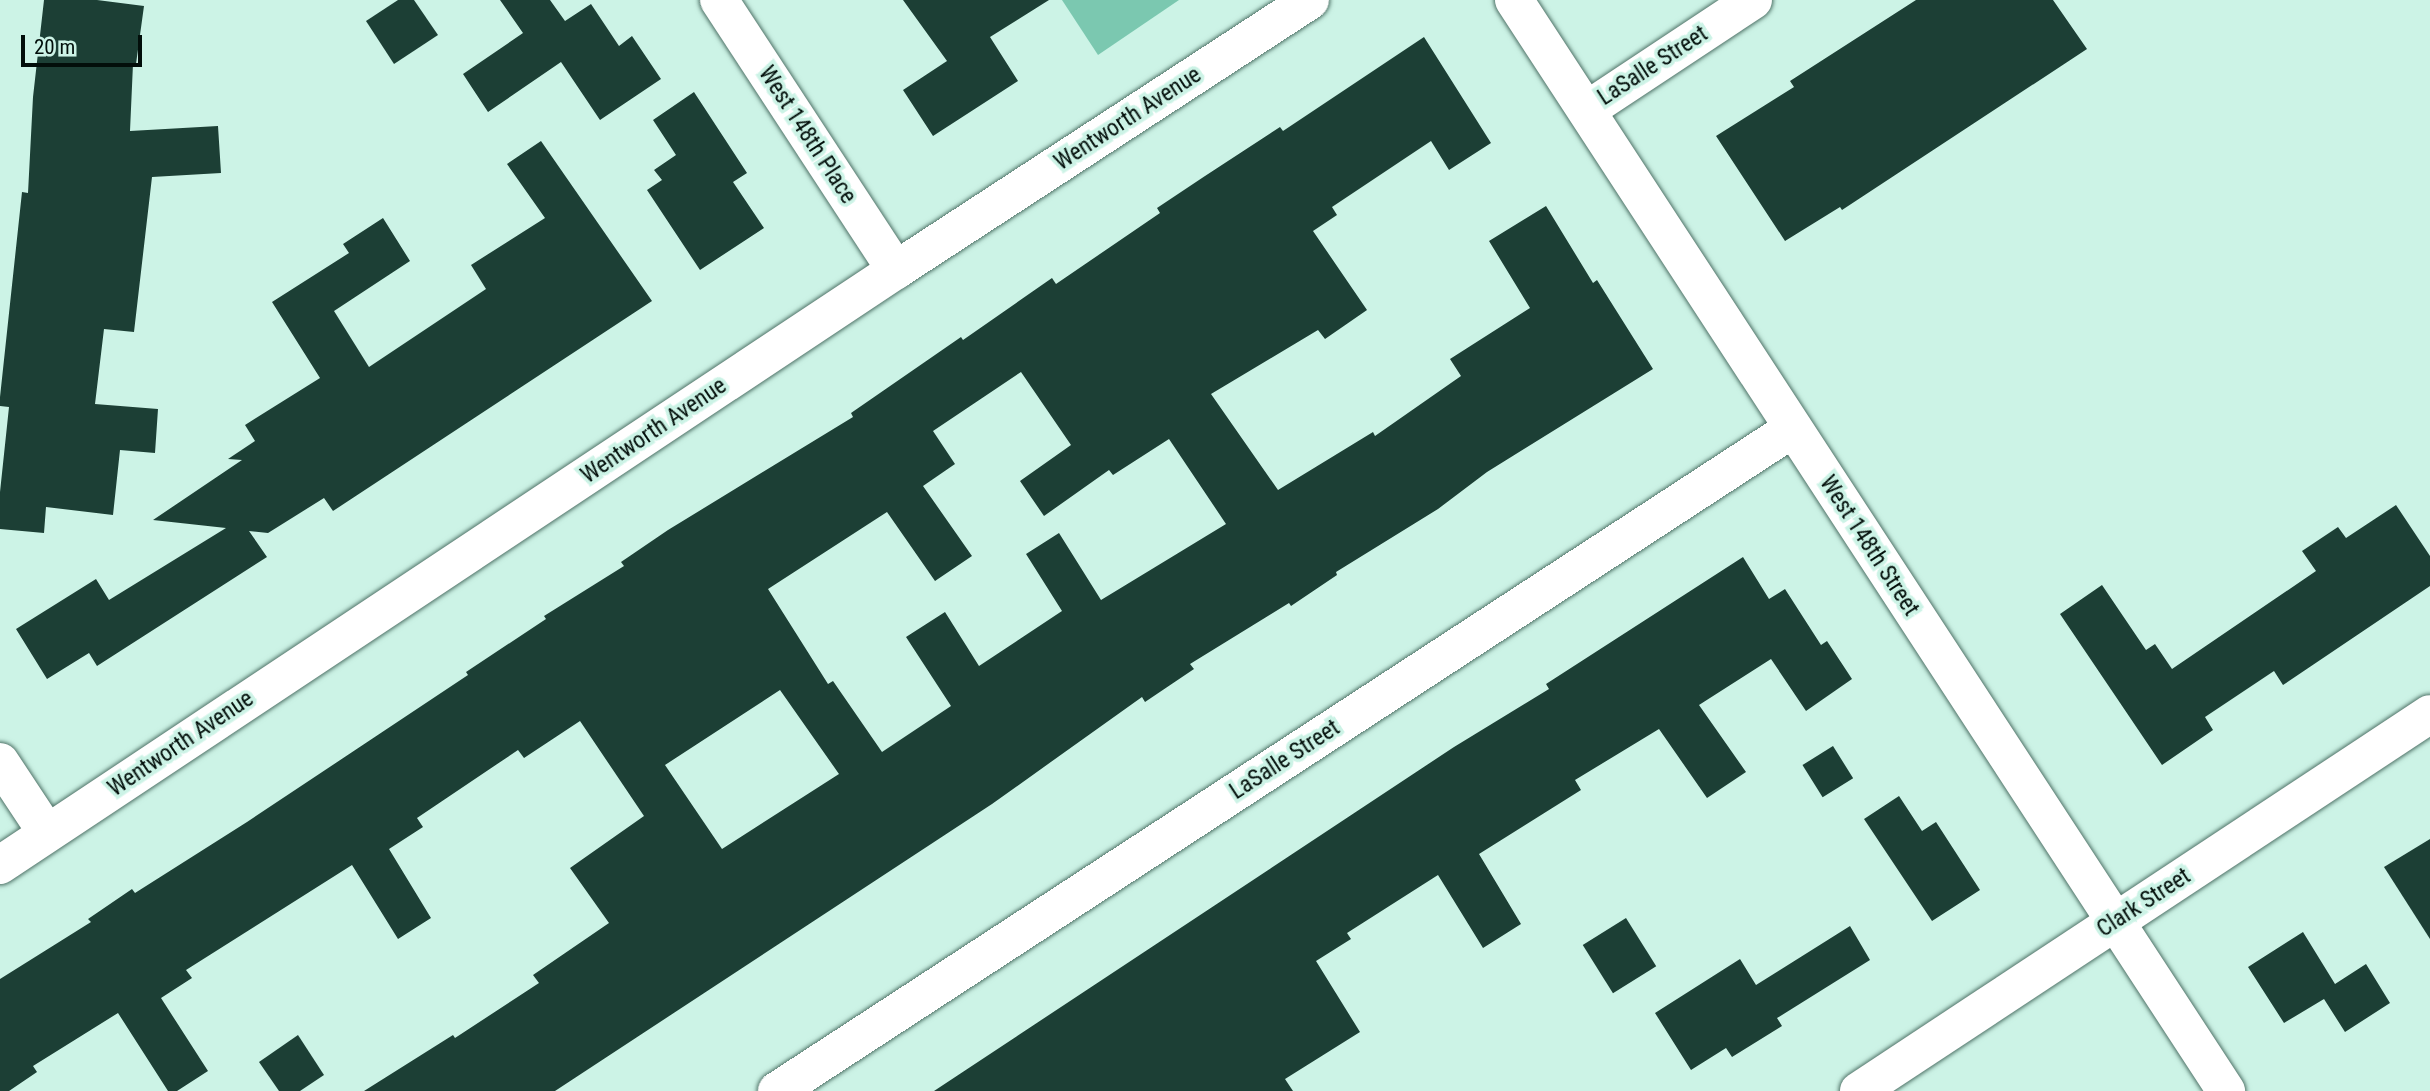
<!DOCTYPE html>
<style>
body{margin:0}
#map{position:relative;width:2430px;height:1091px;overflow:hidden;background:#ccf3e6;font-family:"Roboto Condensed",sans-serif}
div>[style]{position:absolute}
.green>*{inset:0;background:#7bc8b0}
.building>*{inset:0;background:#1c3f35;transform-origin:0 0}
.roads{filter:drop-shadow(0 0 2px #507368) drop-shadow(0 0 2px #507368)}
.minor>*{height:38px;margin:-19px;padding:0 19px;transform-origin:19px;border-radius:19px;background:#fff}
span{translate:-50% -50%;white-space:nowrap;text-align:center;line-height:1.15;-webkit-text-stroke:7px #ccf3e6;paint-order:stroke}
.street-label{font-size:23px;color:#020e0a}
.scale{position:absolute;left:21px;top:35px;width:121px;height:32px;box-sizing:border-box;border:4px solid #020e0a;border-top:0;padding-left:9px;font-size:21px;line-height:24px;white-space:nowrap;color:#020e0a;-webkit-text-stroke:5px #ccf3e6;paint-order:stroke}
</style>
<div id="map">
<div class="green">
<i style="clip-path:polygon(1062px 0,1179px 0,1098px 55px)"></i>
</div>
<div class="building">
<i style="clip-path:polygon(44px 0,97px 0,144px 6px,136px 64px,133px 64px,130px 131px,218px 126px,221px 173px,152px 177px,134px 332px,104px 329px,95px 404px,158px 409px,155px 453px,120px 450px,113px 515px,46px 507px,44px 533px,0 529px,0 492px,9px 407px,0 406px,0 397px,22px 192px,28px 193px,33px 97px)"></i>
<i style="clip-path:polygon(398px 0,414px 0,438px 35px,394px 64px,366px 21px)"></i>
<i style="clip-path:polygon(500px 0,550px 0,565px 21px,591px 4px,619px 46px,632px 36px,661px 79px,600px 120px,561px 62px,488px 112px,463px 74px,523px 33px)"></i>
<i style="clip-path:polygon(903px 0,1049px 0,990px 37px,1018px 81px,933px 136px,903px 90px,947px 61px)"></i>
<i style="clip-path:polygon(1916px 0,2053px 0,2087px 49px,1842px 210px,1840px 207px,1785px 241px,1716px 136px,1794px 87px,1790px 81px)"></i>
<i style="clip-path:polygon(evenodd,1424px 37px,1491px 143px,1449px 170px,1431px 141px,1332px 207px,1337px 215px,1313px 231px,1367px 310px,1325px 339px,1318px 330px,1211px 394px,1278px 490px,1373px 432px,1375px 436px,1461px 376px,1450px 359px,1530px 308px,1489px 241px,1546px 206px,1593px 283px,1597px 280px,1653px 369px,1487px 472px,1438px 509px,1336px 572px,1337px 575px,1291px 606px,1289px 603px,1190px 664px,1194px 669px,1145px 702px,1142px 697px,992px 804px,555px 1091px,364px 1091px,453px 1035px,455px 1038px,539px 983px,533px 975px,609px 923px,570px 868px,644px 816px,580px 721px,524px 758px,518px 750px,417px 818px,423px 827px,389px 849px,431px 918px,398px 939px,352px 865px,186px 970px,192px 978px,161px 998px,208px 1071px,177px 1091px,168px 1091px,118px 1013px,33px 1066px,37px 1072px,9px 1091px,0 1091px,0 979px,91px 922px,88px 919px,132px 889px,135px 893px,247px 822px,468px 675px,466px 672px,546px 619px,544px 616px,624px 566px,621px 562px,668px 530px,853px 417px,851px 413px,961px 337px,963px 340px,1052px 278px,1056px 284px,1160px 213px,1157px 208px,1205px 176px,1280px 127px,1283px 131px,1424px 37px,1021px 372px,1071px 445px,1020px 481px,1044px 516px,1109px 470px,1113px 475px,1169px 439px,1226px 524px,1101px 600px,1059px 533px,1026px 554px,1062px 611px,979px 666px,945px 612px,906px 637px,951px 706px,882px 752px,833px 681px,828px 684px,768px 589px,887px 512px,935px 581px,972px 556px,923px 486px,955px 464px,933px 431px,1021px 372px,1424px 37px,780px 690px,839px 774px,722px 849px,665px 765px,780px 690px)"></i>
<i style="clip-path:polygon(694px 92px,747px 173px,733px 182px,764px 228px,700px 270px,647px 190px,662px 180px,654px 170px,676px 155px,653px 120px)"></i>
<i style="clip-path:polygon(541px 141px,652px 301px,333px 511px,324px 498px,268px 533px,249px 531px,267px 557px,97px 666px,89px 653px,47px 679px,16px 629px,96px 579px,109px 600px,226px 528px,153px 520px,242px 460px,228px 459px,255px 441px,245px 425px,320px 378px,272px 302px,349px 253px,343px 244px,383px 218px,410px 261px,334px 311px,369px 367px,486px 289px,471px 265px,545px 218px,507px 164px)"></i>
<i style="clip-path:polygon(2396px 505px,2430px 556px,2430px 586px,2283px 685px,2274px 671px,2205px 717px,2213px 730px,2162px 765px,2060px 614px,2102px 585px,2146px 650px,2155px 644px,2172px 669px,2316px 571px,2302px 551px,2338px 527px,2346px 538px)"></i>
<i style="clip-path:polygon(1743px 557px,1769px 599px,1785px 589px,1821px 645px,1827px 641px,1852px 679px,1806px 711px,1771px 659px,1699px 705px,1746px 772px,1707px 798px,1659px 729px,1575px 780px,1581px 790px,1479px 854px,1521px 924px,1483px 948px,1438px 875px,1347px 933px,1351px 939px,1316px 961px,1360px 1032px,1285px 1079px,1293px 1091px,934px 1091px,1454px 747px,1549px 689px,1546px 684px)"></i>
<i style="left:1833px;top:746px;width:38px;height:36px;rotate:58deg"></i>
<i style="clip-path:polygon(1899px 796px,1922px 831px,1936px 822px,1980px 890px,1932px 921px,1864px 819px)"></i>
<i style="clip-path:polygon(2430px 839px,2430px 939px,2384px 867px)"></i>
<i style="left:1626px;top:918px;width:57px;height:51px;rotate:58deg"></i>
<i style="clip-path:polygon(1850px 926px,1870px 960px,1777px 1018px,1782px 1026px,1732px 1057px,1726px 1048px,1691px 1070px,1655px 1013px,1740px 959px,1756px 985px)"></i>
<i style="clip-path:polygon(2303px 932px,2335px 984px,2366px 964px,2390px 1003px,2345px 1032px,2324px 999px,2284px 1023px,2248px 967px)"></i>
<i style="clip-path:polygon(298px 1035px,324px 1075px,300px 1091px,279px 1091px,259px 1062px)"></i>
</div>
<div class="roads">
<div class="minor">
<i style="left:719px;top:0;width:323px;rotate:56.8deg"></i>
<i style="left:1514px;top:0;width:1303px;rotate:56.87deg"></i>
<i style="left:1587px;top:110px;width:199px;rotate:-33.5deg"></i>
<i style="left:0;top:762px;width:85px;rotate:56.5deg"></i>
<i style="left:0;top:865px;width:1076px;rotate:-33.59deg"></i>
<i style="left:896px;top:270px;width:494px;rotate:-33.1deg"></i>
<i style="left:777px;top:1091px;width:1212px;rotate:-33.11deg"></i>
<i style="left:1859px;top:1091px;width:684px;rotate:-33.43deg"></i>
</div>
</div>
<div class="street-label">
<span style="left:1653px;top:66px;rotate:-33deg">LaSalle Street</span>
<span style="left:1128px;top:119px;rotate:-33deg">Wentworth Avenue</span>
<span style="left:807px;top:135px;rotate:57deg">West 148th Place</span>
<span style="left:654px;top:431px;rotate:-34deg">Wentworth Avenue</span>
<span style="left:1869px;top:546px;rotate:57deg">West 148th Street</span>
<span style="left:181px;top:744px;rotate:-34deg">Wentworth Avenue</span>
<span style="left:1285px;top:760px;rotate:-33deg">LaSalle Street</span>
<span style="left:2144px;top:903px;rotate:-33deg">Clark Street</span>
</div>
<div class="scale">20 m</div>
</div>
